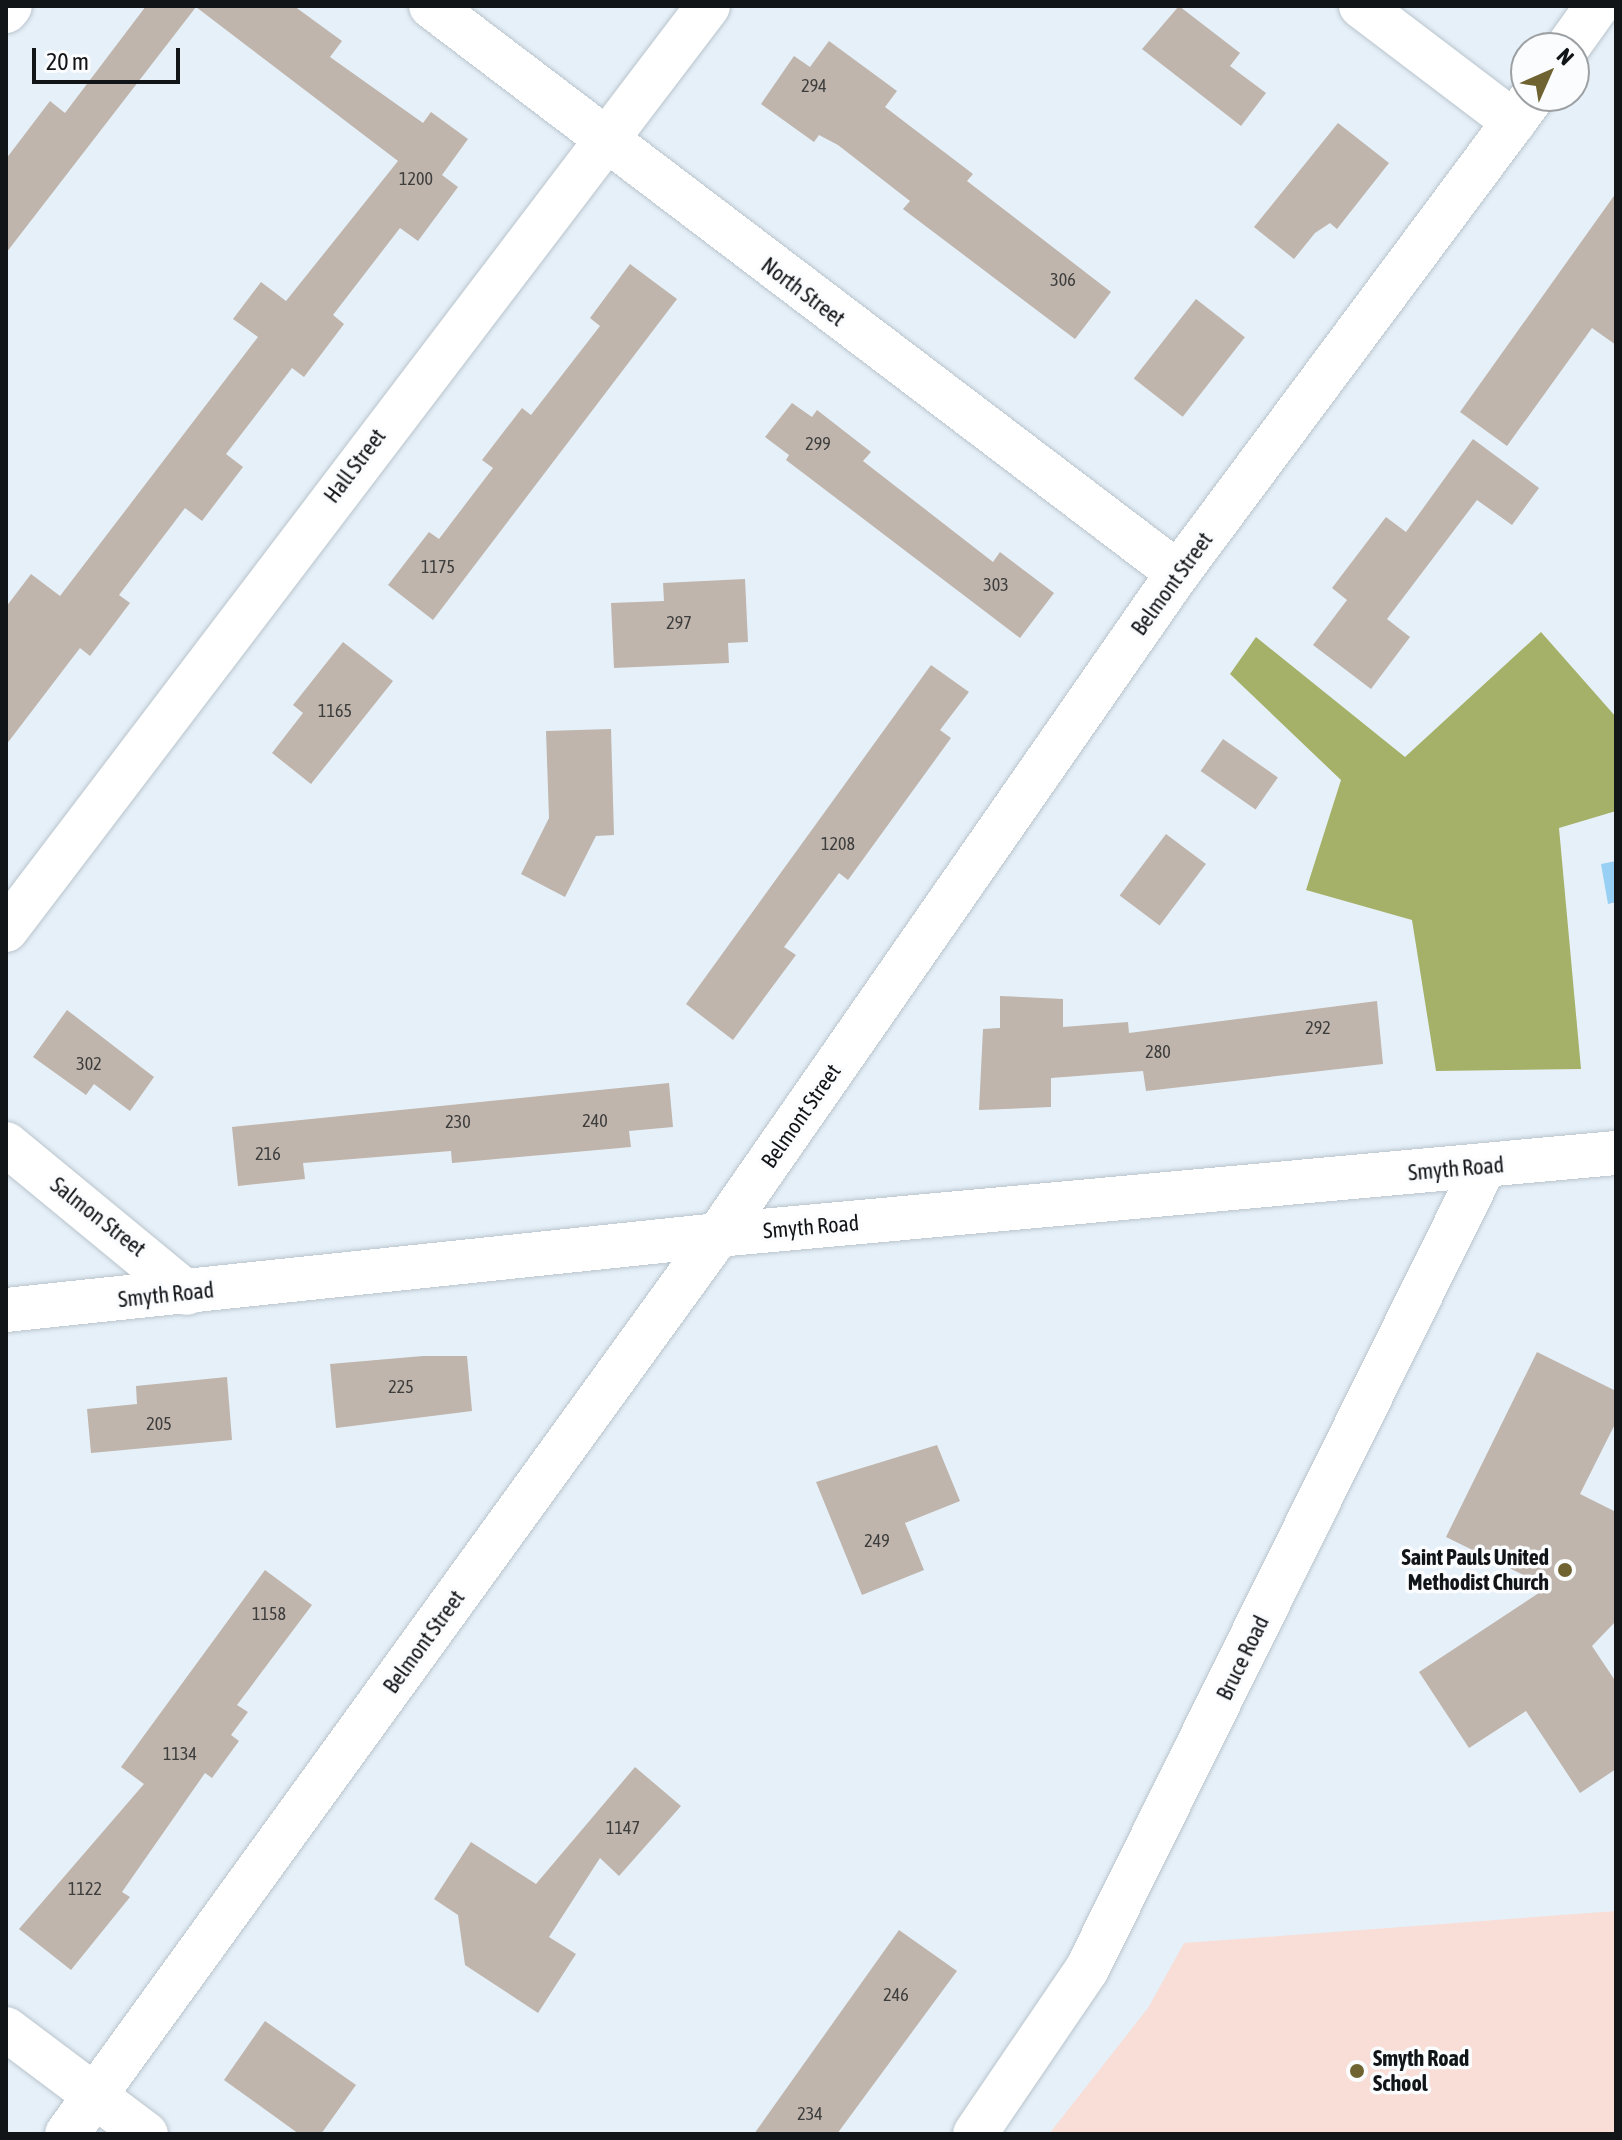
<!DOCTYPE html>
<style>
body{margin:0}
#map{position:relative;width:1622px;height:2140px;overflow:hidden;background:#e6f0f9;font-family:"Asap Condensed",sans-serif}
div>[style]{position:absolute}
.education>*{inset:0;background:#f8ded7}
.forest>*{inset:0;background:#a5b168}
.water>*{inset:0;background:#98cff4}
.building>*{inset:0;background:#bfb5ac;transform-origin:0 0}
.roads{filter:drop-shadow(0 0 2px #b9c4cc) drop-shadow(0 0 2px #b9c4cc)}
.street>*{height:44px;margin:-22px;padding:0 22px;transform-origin:22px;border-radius:22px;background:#fff}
.secondary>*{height:44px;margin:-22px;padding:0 22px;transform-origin:22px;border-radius:22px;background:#fff}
.dots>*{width:22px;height:22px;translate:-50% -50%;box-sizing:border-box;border:4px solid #fafcfe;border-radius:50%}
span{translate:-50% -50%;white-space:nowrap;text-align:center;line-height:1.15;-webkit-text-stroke:7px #fafcfe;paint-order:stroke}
.number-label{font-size:18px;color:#3d3d3d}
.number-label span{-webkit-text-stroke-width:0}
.street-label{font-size:22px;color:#121518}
.poi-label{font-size:22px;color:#121518;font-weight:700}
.right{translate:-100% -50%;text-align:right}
.left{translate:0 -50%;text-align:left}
.frame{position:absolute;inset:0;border:8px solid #121518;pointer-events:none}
.north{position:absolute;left:1510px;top:32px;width:80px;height:80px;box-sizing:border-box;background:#fafcfe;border:2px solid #9da0a2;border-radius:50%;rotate:45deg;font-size:22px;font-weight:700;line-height:32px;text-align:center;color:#121518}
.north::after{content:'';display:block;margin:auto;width:28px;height:36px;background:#6f6431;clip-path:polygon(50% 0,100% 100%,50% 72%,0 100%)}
.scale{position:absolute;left:32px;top:48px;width:148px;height:36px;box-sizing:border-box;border:4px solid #121518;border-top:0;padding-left:10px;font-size:24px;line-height:28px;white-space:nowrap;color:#121518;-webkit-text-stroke:6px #fafcfe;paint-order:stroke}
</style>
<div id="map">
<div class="education">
<i style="clip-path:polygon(1616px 1911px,1616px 2134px,1049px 2134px,1148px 2008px,1184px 1943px)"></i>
</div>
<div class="forest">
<i style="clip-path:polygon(1541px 632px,1616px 717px,1616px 811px,1559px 828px,1581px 1069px,1436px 1071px,1412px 920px,1306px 890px,1341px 780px,1230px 674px,1256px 637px,1405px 757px)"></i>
</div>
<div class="water">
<i style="clip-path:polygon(1616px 861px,1616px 902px,1608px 904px,1601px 864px)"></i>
</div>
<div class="building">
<i style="clip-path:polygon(146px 6px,294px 6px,342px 41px,330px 57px,423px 123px,431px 112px,468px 139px,442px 175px,458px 187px,418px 241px,400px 228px,333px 315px,344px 324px,304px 377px,292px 368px,226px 454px,243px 467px,202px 521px,185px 508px,119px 595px,130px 603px,90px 656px,80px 648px,6px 745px,6px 607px,31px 574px,60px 596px,258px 337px,233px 319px,261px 282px,286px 301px,398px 161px,196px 7px,6px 253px,6px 159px,50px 101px,65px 113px)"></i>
<i style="clip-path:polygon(1179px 6px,1240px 53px,1230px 66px,1266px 93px,1241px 126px,1142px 49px)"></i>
<i style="clip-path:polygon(829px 41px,897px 91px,885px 107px,973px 174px,967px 181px,1111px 292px,1075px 339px,903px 209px,910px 201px,838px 145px,819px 135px,814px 142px,761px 104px,794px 56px,810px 67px)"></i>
<i style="clip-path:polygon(1338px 123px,1389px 163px,1337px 229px,1330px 223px,1315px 233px,1294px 259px,1254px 227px)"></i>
<i style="clip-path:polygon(1616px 193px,1616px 345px,1592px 328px,1507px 446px,1460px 412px)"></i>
<i style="clip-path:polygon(630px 264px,677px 299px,433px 620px,388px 585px,429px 532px,439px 539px,493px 468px,482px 460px,522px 408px,531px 415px,600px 326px,590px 318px)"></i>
<i style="left:1196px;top:299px;width:62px;height:101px;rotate:38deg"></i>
<i style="clip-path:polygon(792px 403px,812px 417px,817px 410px,871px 452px,863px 461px,993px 562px,1000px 552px,1054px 593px,1020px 638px,786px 460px,789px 455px,765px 437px)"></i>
<i style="clip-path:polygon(1473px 439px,1539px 488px,1512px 525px,1477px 500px,1387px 619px,1410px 637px,1371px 689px,1313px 645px,1347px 600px,1332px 588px,1386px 517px,1406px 532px)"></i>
<i style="clip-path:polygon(745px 579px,748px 642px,728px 643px,729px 663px,614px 668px,611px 603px,664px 601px,663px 583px)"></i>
<i style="clip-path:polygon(343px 642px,393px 681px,311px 784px,272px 753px,303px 713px,293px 705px)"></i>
<i style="clip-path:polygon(931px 665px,969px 692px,940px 730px,951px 738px,848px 880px,839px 873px,784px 947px,796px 955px,733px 1040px,686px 1004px)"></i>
<i style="clip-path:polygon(611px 729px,614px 835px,596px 836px,565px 897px,521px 874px,549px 818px,546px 731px)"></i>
<i style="left:1223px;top:739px;width:67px;height:39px;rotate:35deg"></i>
<i style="left:1166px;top:834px;width:50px;height:77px;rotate:37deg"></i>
<i style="clip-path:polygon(1000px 996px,1063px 999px,1063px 1027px,1128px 1022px,1129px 1033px,1377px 1001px,1383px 1064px,1146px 1091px,1143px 1071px,1051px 1078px,1051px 1107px,979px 1110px,983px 1029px,1000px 1028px)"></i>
<i style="clip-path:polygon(67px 1010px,154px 1077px,130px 1111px,94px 1084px,86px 1095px,33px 1057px)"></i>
<i style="clip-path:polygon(669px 1083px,673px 1127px,629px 1131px,631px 1147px,452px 1163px,451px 1151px,303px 1163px,305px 1179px,238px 1186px,232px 1127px)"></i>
<i style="clip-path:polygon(1537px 1352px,1616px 1391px,1616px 1422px,1580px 1494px,1616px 1512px,1616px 1621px,1592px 1646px,1616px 1682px,1616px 1769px,1580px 1793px,1526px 1711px,1469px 1748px,1419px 1672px,1548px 1587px,1446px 1537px)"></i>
<i style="clip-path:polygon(423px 1356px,467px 1356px,472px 1411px,336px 1428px,330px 1364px)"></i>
<i style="clip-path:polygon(227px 1377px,232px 1440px,91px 1453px,87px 1409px,137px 1404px,136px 1386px)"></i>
<i style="clip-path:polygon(937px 1445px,960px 1501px,905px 1523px,924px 1570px,862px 1595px,816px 1482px)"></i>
<i style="clip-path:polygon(265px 1570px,312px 1605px,237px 1705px,248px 1712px,231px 1735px,239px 1741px,212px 1778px,205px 1773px,122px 1892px,130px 1897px,71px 1970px,19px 1929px,144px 1784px,121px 1767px)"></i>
<i style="clip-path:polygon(635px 1767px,681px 1806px,619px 1876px,600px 1858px,549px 1937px,576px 1954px,538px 2013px,465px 1965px,458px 1915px,434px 1899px,471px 1842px,536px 1884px)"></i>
<i style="clip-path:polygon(899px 1930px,957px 1971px,837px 2134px,754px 2134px)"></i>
<i style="clip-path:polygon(265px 2021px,356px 2085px,321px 2134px,299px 2134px,224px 2080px)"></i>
</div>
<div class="roads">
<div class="street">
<i style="left:431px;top:6px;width:938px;rotate:37.2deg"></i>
<i style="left:1361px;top:6px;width:192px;rotate:37.2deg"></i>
<i style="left:6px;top:11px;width:6px;rotate:-51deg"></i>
<i style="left:1567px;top:48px;width:52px;rotate:-54.5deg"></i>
<i style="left:6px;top:930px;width:1160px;rotate:-52.77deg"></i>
<i style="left:6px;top:1144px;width:234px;rotate:39.5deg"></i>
<i style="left:6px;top:1310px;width:716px;rotate:-6.01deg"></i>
<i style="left:718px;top:1235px;width:806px;rotate:-55.21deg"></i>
<i style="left:1178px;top:573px;width:595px;rotate:-53.34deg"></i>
<i style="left:6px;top:2029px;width:175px;rotate:36.9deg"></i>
<i style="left:975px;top:2134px;width:199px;rotate:-55.8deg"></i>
<i style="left:1087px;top:1969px;width:895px;rotate:-63.66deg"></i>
</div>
<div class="secondary">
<i style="left:67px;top:2134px;width:1110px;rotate:-54.09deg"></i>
<i style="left:718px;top:1235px;width:902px;rotate:-5.22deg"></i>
</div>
</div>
<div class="dots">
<i style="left:1565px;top:1570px;background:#6f6431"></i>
<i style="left:1357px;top:2071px;background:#6f6431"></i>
</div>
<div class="number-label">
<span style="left:814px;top:86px">294</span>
<span style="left:416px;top:179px">1200</span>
<span style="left:1063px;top:280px">306</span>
<span style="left:818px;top:444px">299</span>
<span style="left:438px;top:567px">1175</span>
<span style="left:996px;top:585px">303</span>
<span style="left:679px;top:623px">297</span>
<span style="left:335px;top:711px">1165</span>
<span style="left:838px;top:844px">1208</span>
<span style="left:1318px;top:1028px">292</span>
<span style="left:1158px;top:1052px">280</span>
<span style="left:89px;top:1064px">302</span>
<span style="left:595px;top:1121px">240</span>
<span style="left:458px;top:1122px">230</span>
<span style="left:268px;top:1154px">216</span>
<span style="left:401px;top:1387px">225</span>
<span style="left:159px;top:1424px">205</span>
<span style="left:877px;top:1541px">249</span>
<span style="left:269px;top:1614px">1158</span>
<span style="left:180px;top:1754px">1134</span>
<span style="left:623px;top:1828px">1147</span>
<span style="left:85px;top:1889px">1122</span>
<span style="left:896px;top:1995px">246</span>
<span style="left:810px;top:2114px">234</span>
</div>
<div class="street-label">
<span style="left:803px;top:292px;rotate:37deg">North Street</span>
<span style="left:355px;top:466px;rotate:-53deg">Hall Street</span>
<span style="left:1172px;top:584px;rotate:-54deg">Belmont Street</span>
<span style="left:801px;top:1116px;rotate:-55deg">Belmont Street</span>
<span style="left:1456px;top:1169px;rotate:-5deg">Smyth Road</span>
<span style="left:98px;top:1217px;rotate:38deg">Salmon Street</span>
<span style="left:811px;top:1227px;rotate:-5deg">Smyth Road</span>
<span style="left:166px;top:1295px;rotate:-6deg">Smyth Road</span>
<span style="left:424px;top:1642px;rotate:-54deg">Belmont Street</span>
<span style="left:1243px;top:1658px;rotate:-64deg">Bruce Road</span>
</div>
<div class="poi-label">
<span class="right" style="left:1549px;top:1570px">Saint Pauls United<br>Methodist Church</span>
<span class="left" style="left:1373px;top:2071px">Smyth Road<br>School</span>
</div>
<div class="frame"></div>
<div class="north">N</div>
<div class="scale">20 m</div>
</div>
